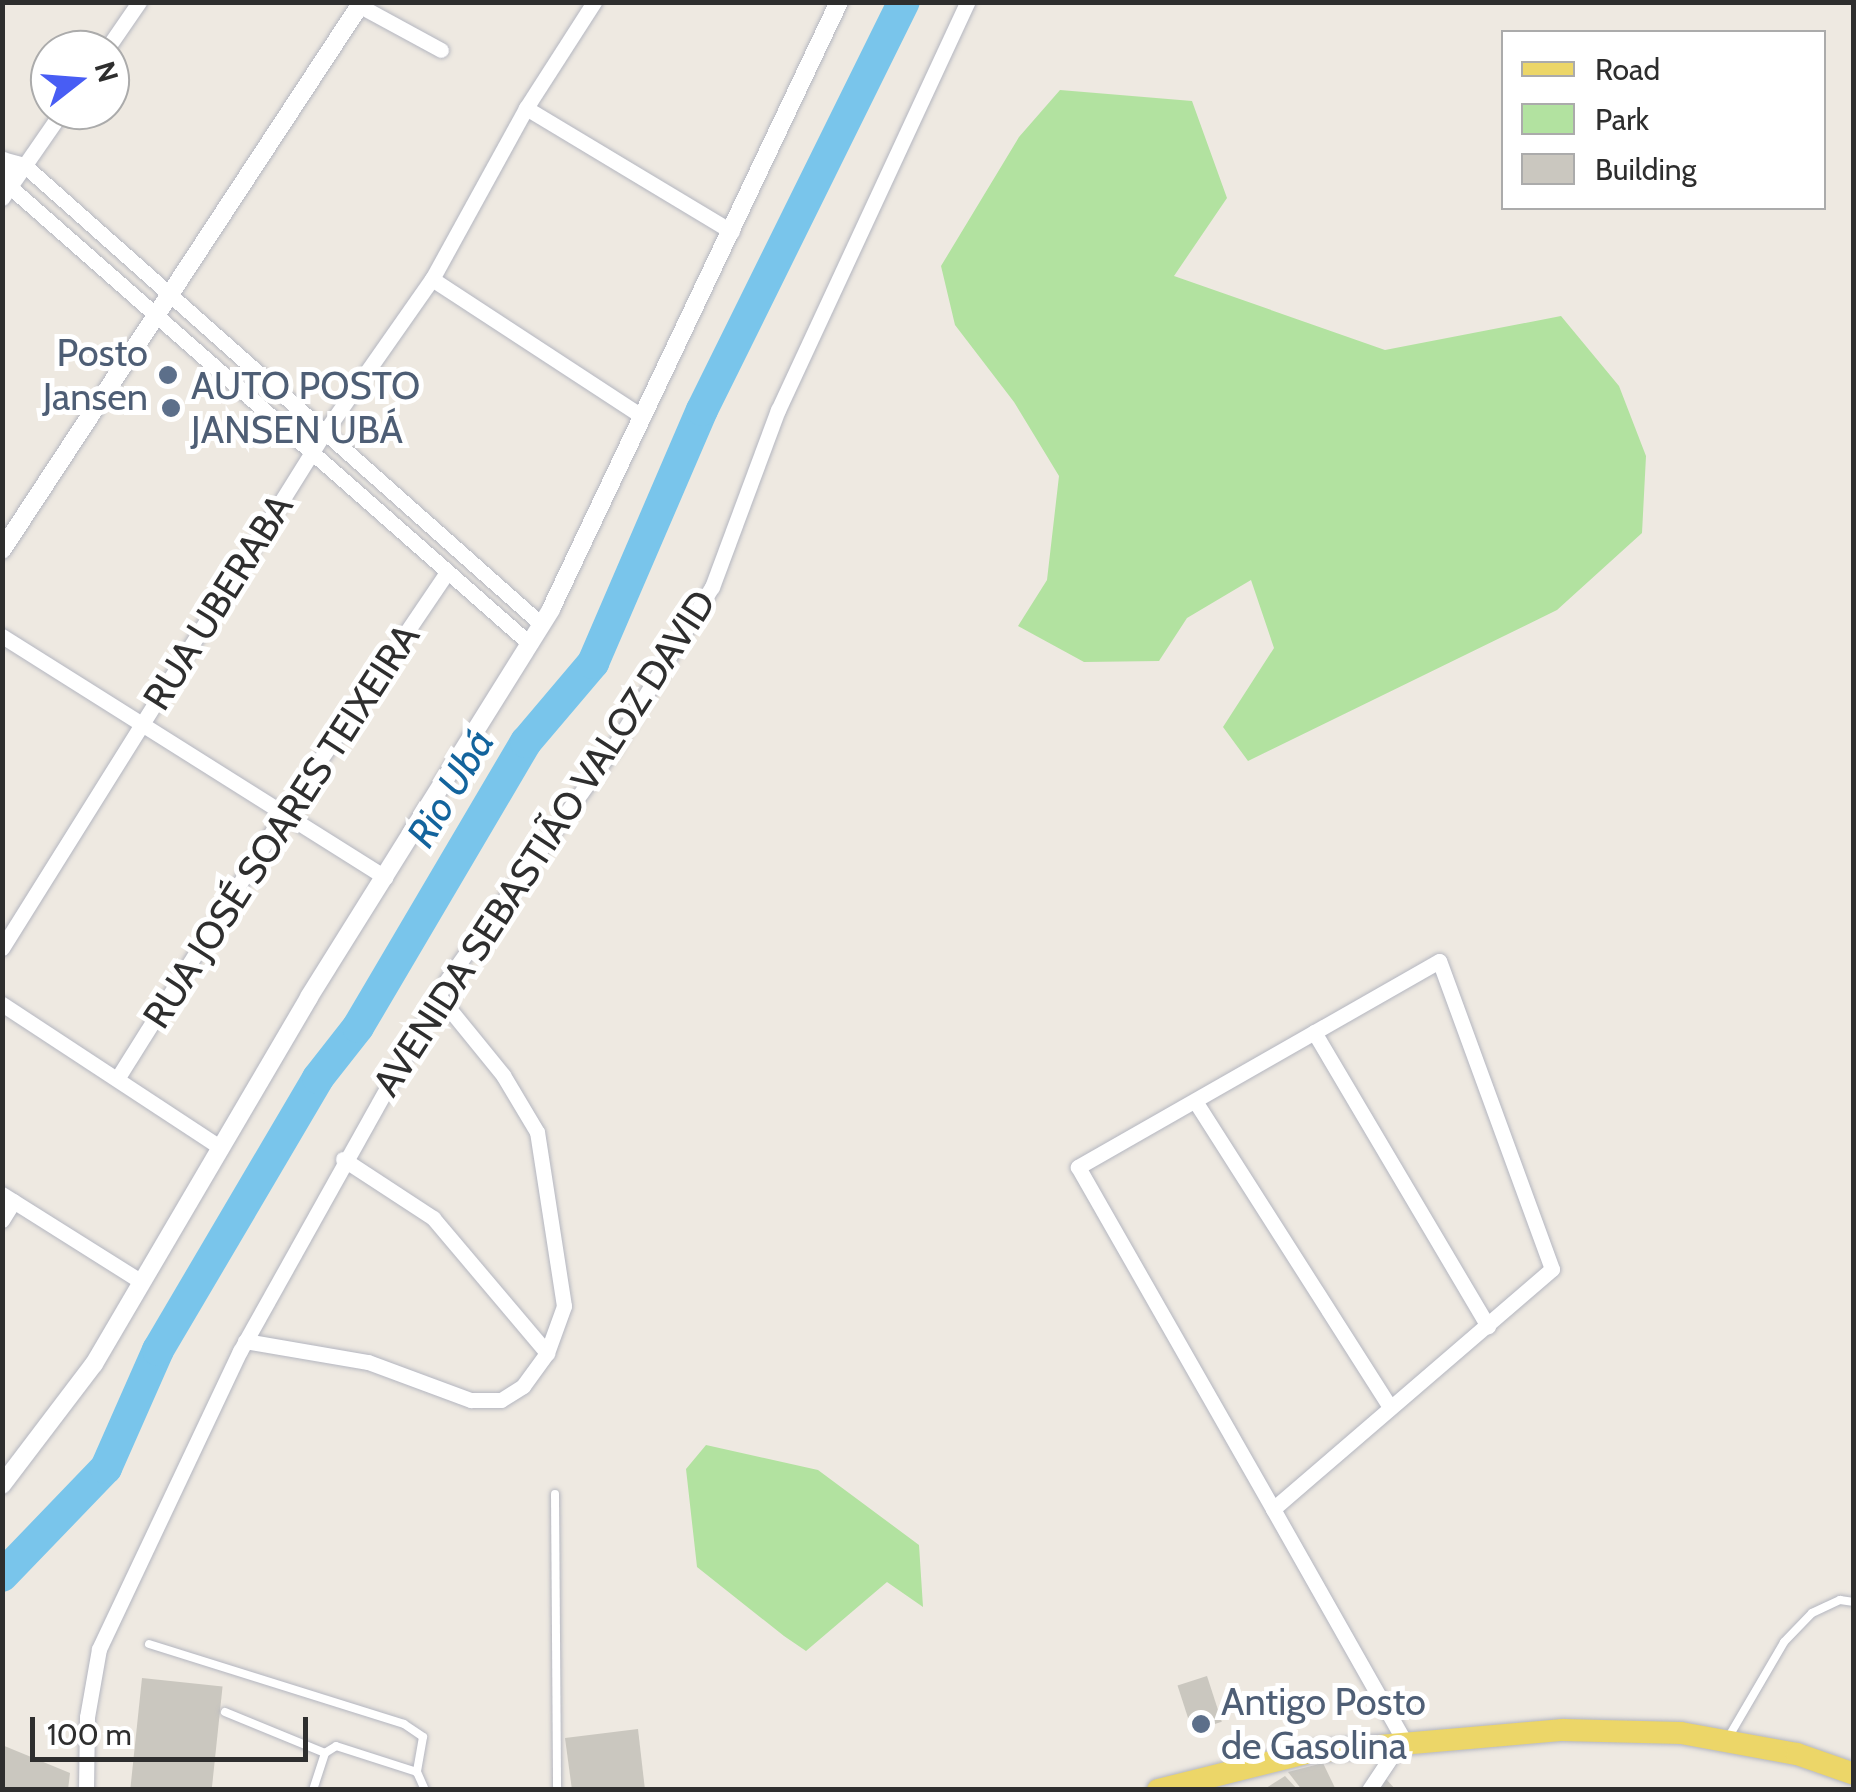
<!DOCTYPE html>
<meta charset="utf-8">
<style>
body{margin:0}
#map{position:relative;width:1856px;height:1792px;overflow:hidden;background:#eee9e1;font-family:Cabin,sans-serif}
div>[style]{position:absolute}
.green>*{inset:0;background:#b2e2a0}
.river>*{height:32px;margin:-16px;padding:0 16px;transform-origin:16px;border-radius:16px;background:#79c5eb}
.building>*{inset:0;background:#cac7bf;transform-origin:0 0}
.roads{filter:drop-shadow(0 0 2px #b4b6c0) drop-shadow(0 0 2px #b4b6c0)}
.service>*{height:8px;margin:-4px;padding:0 4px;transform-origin:4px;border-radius:4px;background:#fff}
.minor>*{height:15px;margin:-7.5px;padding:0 7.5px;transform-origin:7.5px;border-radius:7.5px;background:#fff}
.tertiary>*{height:18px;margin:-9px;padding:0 9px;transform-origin:9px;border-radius:9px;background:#fff}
.primary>*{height:22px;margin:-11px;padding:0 11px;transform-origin:11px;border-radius:11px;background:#ecd668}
.dots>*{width:28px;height:28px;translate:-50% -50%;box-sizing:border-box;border:5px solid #fff;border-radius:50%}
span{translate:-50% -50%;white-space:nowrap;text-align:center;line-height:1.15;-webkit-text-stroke:10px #fff;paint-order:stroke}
.service-label{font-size:38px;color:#4e5e75}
.right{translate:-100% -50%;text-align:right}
.left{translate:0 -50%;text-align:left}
.street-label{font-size:38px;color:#2e2e2e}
.water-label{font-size:40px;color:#13649d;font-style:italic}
.frame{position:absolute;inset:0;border:5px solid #2e2e2e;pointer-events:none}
.legend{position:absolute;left:1501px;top:30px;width:325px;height:180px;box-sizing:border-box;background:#fff;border:2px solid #ababab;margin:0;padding:12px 18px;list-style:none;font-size:30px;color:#2e2e2e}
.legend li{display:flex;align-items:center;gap:20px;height:50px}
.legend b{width:50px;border:2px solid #ababab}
.north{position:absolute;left:30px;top:30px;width:100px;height:100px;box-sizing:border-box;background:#fff;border:2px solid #ababab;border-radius:50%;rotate:73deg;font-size:28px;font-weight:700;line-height:40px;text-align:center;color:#2e2e2e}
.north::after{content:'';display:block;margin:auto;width:35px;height:45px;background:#485df4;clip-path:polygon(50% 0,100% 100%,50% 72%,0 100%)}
.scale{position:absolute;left:30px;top:1717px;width:278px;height:45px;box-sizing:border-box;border:5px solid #2e2e2e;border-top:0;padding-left:12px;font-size:30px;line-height:35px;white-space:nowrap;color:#2e2e2e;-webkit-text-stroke:8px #fff;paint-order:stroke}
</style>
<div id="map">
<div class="green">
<i style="clip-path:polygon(1060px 90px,1192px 101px,1227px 198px,1174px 276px,1385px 350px,1561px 316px,1619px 386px,1646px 456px,1642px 533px,1557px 610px,1248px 761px,1223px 727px,1274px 648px,1251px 580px,1187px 618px,1159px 661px,1084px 662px,1018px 626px,1047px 580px,1059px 476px,1014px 402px,955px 325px,941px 266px,1019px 137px)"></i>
<i style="clip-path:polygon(706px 1445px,818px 1470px,919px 1545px,923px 1607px,887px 1582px,806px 1651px,784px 1636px,697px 1567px,686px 1469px)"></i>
</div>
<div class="river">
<i style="left:2px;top:1576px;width:150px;rotate:-46.1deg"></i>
<i style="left:106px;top:1468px;width:129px;rotate:-66.2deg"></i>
<i style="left:158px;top:1350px;width:316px;rotate:-59.5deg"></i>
<i style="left:318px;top:1078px;width:65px;rotate:-51.9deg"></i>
<i style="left:358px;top:1027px;width:331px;rotate:-59.5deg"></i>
<i style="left:526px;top:742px;width:104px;rotate:-49.7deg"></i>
<i style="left:593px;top:663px;width:275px;rotate:-66.7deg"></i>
<i style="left:702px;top:410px;width:455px;rotate:-63.7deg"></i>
</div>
<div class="building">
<i style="left:1207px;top:1676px;width:48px;height:31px;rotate:72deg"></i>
<i style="left:142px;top:1678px;width:81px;height:113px;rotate:6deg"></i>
<i style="clip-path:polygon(638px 1729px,645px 1790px,572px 1790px,565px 1738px)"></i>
<i style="clip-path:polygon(2px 1745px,70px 1773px,68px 1790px,2px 1788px)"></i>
<i style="clip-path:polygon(1323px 1763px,1336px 1790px,1302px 1790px,1288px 1772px)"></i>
<i style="clip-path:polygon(1285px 1776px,1298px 1790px,1263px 1790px)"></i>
<i style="clip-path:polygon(1386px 1779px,1396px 1790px,1375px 1790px)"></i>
</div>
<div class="roads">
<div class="service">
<i style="left:555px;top:1494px;width:296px;rotate:89.6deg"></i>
<i style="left:149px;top:1644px;width:267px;rotate:17.4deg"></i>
<i style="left:404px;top:1724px;width:23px;rotate:34deg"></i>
<i style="left:423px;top:1737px;width:36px;rotate:100deg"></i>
<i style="left:225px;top:1712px;width:108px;rotate:22.3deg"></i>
<i style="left:1728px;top:1738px;width:111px;rotate:-59.7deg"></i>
<i style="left:1784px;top:1642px;width:40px;rotate:-46deg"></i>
<i style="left:1812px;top:1613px;width:31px;rotate:-25deg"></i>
<i style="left:1840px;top:1600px;width:14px;rotate:8deg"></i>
<i style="left:313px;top:1790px;width:39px;rotate:-72deg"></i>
<i style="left:325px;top:1753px;width:13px;rotate:-32deg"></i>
<i style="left:336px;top:1746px;width:85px;rotate:17.8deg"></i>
<i style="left:417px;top:1772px;width:20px;rotate:66deg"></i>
</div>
<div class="minor">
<i style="left:360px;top:6px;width:92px;rotate:28.5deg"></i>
<i style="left:106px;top:50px;width:58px;rotate:-55.5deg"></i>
<i style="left:526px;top:108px;width:240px;rotate:31deg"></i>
<i style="left:2px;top:159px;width:23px;rotate:15deg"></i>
<i style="left:24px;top:165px;width:691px;rotate:41.6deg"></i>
<i style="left:3px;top:159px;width:28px;rotate:77deg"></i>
<i style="left:9px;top:186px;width:694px;rotate:41.32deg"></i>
<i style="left:2px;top:198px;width:107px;rotate:-55.3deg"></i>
<i style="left:432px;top:279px;width:252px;rotate:33.2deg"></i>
<i style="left:2px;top:636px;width:453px;rotate:32.2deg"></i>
<i style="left:2px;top:948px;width:607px;rotate:-57.98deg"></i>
<i style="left:324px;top:433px;width:188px;rotate:-55deg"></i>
<i style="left:432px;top:279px;width:195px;rotate:-61.2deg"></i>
<i style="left:526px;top:108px;width:126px;rotate:-57.3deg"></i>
<i style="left:2px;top:1004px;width:262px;rotate:33.3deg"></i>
<i style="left:1314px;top:1032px;width:342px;rotate:59.4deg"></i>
<i style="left:117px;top:1079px;width:314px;rotate:-57.9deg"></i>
<i style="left:284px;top:813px;width:289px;rotate:-55.9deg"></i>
<i style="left:1195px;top:1101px;width:361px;rotate:57.5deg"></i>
<i style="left:343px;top:1159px;width:108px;rotate:33.2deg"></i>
<i style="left:433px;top:1218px;width:177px;rotate:49.8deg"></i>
<i style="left:2px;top:1194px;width:165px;rotate:32.2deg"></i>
<i style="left:2px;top:1220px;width:22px;rotate:-58deg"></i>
<i style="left:245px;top:1341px;width:125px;rotate:9.7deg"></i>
<i style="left:368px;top:1362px;width:110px;rotate:20.3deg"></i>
<i style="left:471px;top:1400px;width:30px"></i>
<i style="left:501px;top:1400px;width:26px;rotate:-32deg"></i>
<i style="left:523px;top:1386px;width:41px;rotate:-54deg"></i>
<i style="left:547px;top:1353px;width:50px;rotate:-70.1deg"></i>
<i style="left:564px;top:1306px;width:176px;rotate:-98.8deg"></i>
<i style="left:537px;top:1132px;width:66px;rotate:-120.8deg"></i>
<i style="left:503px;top:1075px;width:103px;rotate:-129.1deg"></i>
<i style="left:1273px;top:1509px;width:368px;rotate:-40.7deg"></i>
<i style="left:1552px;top:1269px;width:328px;rotate:-110.1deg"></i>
<i style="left:1439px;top:961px;width:416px;rotate:150.3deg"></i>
<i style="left:1078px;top:1167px;width:394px;rotate:60.3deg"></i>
<i style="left:1273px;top:1509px;width:264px;rotate:60.5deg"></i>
<i style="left:1403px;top:1739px;width:61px;rotate:123.7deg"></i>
<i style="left:86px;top:1790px;width:73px;rotate:-89.2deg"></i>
<i style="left:87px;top:1717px;width:69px;rotate:-80deg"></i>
<i style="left:99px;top:1649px;width:330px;rotate:-64.7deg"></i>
<i style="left:240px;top:1351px;width:425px;rotate:-60.8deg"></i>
<i style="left:447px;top:980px;width:289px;rotate:-54.4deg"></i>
<i style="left:615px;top:745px;width:185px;rotate:-58.5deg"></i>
<i style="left:712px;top:587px;width:189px;rotate:-69.6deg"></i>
<i style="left:778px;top:410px;width:450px;rotate:-65.1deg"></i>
</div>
<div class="tertiary">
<i style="left:2px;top:550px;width:656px;rotate:-56.7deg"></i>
<i style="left:2px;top:1485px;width:152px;rotate:-52.8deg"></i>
<i style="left:94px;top:1364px;width:425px;rotate:-59.6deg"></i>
<i style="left:309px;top:997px;width:457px;rotate:-58deg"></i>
<i style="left:551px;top:609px;width:672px;rotate:-64.62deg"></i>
</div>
<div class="primary">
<i style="left:1158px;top:1790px;width:157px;rotate:-14deg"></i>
<i style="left:1310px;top:1752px;width:254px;rotate:-5deg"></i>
<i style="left:1563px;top:1730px;width:118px;rotate:1.5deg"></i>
<i style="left:1681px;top:1733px;width:118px;rotate:10.3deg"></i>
<i style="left:1797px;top:1754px;width:60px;rotate:19.3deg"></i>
</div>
</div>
<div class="dots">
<i style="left:168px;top:375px;background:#5c6f8a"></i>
<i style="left:171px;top:408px;background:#5c6f8a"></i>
<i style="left:1201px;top:1724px;background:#5c6f8a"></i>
</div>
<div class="service-label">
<span class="right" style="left:148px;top:375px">Posto<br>Jansen</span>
<span class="left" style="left:191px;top:408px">AUTO POSTO<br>JANSEN UBÁ</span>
<span class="left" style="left:1221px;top:1724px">Antigo Posto<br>de Gasolina</span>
</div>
<div class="street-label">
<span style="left:218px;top:602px;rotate:-58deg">RUA UBERABA</span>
<span style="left:281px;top:826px;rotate:-57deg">RUA JOSÉ SOARES TEIXEIRA</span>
<span style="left:544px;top:843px;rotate:-57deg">AVENIDA SEBASTIÃO VALOZ DAVID</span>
</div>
<div class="water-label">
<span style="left:450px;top:788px;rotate:-59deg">Rio Ubá</span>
</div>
<div class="frame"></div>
<ul class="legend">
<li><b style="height:12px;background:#ecd668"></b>Road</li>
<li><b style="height:28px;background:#b2e2a0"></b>Park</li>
<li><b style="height:28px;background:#cac7bf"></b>Building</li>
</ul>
<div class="north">N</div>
<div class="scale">100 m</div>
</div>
